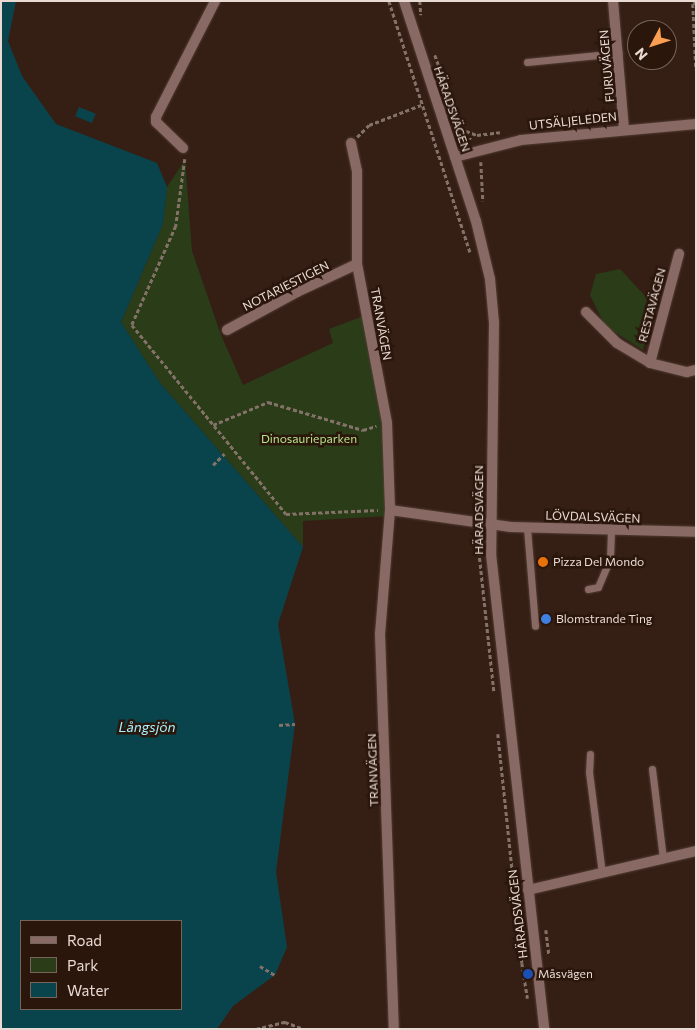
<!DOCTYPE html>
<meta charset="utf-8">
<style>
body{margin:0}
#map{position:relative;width:697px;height:1030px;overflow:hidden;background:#351f15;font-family:Commissioner,sans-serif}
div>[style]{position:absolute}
.green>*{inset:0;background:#2a3c18}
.water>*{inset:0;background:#09444c;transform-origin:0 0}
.path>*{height:2.5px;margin-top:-1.25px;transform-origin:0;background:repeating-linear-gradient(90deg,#847269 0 4px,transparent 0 6.5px)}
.roads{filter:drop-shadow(0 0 1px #523d33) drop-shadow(0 0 1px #523d33)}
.service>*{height:7px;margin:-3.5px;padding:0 3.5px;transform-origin:3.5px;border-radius:3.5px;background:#896963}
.minor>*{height:10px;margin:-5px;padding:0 5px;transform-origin:5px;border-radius:5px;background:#896963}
.tertiary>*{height:10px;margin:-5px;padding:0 5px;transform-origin:5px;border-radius:5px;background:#896963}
.dots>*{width:14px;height:14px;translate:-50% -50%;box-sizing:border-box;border:2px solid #2a160b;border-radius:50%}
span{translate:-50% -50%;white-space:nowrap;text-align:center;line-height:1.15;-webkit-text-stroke:5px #2a160b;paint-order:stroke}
.street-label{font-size:12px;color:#e9dad3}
.park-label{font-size:12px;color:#b5e48c}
.poi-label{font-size:12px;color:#e9dad3}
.left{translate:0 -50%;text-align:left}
.water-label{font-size:14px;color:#a7f1ff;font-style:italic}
.frame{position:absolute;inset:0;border:2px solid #e9dad3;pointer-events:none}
.legend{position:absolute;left:20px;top:920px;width:162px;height:90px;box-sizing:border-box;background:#2a160b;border:1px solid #76645b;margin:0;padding:6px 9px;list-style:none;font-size:15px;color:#e9dad3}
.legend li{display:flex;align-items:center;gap:10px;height:25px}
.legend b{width:25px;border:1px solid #76645b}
.north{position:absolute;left:627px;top:20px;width:50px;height:50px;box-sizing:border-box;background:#2a160b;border:1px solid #76645b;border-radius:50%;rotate:230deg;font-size:14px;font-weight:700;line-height:20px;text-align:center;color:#e9dad3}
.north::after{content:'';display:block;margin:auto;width:18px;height:22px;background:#fc9e52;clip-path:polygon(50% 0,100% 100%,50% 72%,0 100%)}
</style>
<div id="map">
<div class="green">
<i style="clip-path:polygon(185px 160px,192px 251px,221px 335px,243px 385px,333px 343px,329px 329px,366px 315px,387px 423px,389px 516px,303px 521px,303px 547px,160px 383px,121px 322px,163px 224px,167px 187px)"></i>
<i style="clip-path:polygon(620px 269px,646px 297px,650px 319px,643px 350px,605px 326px,590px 295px,596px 274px)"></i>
</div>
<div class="water">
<i style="clip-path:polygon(evenodd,1px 1px,16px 1px,8px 41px,22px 76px,56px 124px,157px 163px,167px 187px,163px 224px,121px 322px,160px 383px,303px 547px,278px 624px,295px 724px,276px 872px,287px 947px,275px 975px,233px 1006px,217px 1029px,1px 1029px,1px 1px,21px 921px,181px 921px,181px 1009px,21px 1009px,21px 921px)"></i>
<i style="left:79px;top:107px;width:18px;height:10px;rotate:22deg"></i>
</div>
<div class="path">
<i style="left:389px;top:1px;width:264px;rotate:72.1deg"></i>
<i style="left:420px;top:1px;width:14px;rotate:86deg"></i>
<i style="left:696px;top:3px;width:3px;rotate:162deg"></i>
<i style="left:693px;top:4px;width:65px;rotate:87.4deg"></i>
<i style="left:435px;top:55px;width:75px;rotate:70.6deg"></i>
<i style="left:460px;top:126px;width:19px;rotate:51deg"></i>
<i style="left:466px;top:131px;width:12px;rotate:20deg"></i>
<i style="left:477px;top:135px;width:23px;rotate:-7deg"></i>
<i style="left:357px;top:137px;width:17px;rotate:-45deg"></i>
<i style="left:369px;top:125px;width:56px;rotate:-21deg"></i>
<i style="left:185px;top:159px;width:68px;rotate:97.7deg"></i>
<i style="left:176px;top:226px;width:108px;rotate:114deg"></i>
<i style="left:132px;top:325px;width:244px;rotate:50.8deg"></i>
<i style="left:286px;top:514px;width:92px;rotate:-2.5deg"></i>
<i style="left:481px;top:162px;width:39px;rotate:87deg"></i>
<i style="left:213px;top:425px;width:60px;rotate:-22.7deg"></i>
<i style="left:268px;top:402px;width:99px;rotate:16.4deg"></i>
<i style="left:363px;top:430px;width:14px;rotate:-17deg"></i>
<i style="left:213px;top:465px;width:16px;rotate:-45deg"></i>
<i style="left:477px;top:532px;width:160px;rotate:83.9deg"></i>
<i style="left:279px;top:725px;width:16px;rotate:-4deg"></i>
<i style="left:498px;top:734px;width:230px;rotate:84deg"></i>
<i style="left:522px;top:963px;width:36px;rotate:81deg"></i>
<i style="left:546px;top:930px;width:25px;rotate:83deg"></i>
<i style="left:260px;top:966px;width:17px;rotate:31deg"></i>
<i style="left:256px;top:1029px;width:30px;rotate:-14deg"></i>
<i style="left:285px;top:1022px;width:20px;rotate:20deg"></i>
</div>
<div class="roads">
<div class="service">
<i style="left:527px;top:62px;width:92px;rotate:-5.6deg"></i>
<i style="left:527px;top:528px;width:98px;rotate:85.3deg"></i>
<i style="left:588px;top:589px;width:10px;rotate:-11deg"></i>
<i style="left:598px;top:587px;width:30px;rotate:-67deg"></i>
<i style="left:610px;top:559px;width:29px;rotate:-88deg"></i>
<i style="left:590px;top:754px;width:18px;rotate:93deg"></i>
<i style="left:589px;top:772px;width:102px;rotate:82.7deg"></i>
<i style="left:652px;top:769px;width:91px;rotate:83deg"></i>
</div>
<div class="minor">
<i style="left:613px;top:1px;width:128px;rotate:85.1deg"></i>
<i style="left:351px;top:143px;width:29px;rotate:78deg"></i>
<i style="left:357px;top:171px;width:93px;rotate:90deg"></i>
<i style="left:357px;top:264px;width:162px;rotate:79.3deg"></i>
<i style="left:387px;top:423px;width:87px;rotate:88deg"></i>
<i style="left:390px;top:510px;width:124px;rotate:94.6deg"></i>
<i style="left:380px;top:634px;width:395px;rotate:88deg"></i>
<i style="left:183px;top:148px;width:37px;rotate:-136deg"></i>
<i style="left:156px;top:122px;width:5px;rotate:-90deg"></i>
<i style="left:156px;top:117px;width:130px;rotate:-63deg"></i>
<i style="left:455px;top:157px;width:68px;rotate:-14.4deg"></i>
<i style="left:521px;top:140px;width:176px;rotate:-5.2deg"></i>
<i style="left:586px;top:312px;width:44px;rotate:45deg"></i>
<i style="left:617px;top:343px;width:39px;rotate:31deg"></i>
<i style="left:650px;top:363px;width:38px;rotate:14deg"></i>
<i style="left:687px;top:372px;width:9px;rotate:-13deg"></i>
<i style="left:227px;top:330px;width:80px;rotate:-28.5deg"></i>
<i style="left:297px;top:292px;width:66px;rotate:-25deg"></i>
<i style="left:650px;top:363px;width:113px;rotate:-75.1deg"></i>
<i style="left:390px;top:510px;width:122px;rotate:8deg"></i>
<i style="left:511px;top:527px;width:185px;rotate:1.5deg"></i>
<i style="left:528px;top:890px;width:172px;rotate:-13.1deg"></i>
</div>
<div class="tertiary">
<i style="left:404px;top:1px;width:231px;rotate:71.9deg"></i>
<i style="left:476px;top:221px;width:60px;rotate:76.4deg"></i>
<i style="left:490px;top:279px;width:44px;rotate:84.8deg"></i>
<i style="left:494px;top:323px;width:231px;rotate:90.7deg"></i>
<i style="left:491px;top:554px;width:478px;rotate:83.6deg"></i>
</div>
</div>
<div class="dots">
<i style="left:543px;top:562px;background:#e8710a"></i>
<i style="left:546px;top:619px;background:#3f7fe0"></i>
<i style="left:528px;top:974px;background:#1a4fb4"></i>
</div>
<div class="street-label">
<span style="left:607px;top:66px;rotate:-95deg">FURUVÄGEN</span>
<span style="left:452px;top:109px;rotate:71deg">HÄRADSVÄGEN</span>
<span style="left:573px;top:121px;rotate:-6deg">UTSÄLJELEDEN</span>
<span style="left:286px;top:286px;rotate:-27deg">NOTARIESTIGEN</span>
<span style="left:652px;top:305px;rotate:-75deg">RESTAVÄGEN</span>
<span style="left:381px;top:324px;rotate:80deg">TRANVÄGEN</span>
<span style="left:479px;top:510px;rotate:-90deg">HÄRADSVÄGEN</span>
<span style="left:593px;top:517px;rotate:2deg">LÖVDALSVÄGEN</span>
<span style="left:373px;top:770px;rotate:-92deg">TRANVÄGEN</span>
<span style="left:518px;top:914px;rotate:-97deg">HÄRADSVÄGEN</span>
</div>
<div class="park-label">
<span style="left:309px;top:439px">Dinosaurieparken</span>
</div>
<div class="poi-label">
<span class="left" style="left:553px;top:562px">Pizza Del Mondo</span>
<span class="left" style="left:556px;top:619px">Blomstrande Ting</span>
<span class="left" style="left:538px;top:974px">Måsvägen</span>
</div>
<div class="water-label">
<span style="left:147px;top:727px">Långsjön</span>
</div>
<div class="frame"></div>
<ul class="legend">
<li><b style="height:6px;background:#896963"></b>Road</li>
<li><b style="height:14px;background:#2a3c18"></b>Park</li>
<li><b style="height:14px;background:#09444c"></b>Water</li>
</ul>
<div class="north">N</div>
</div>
